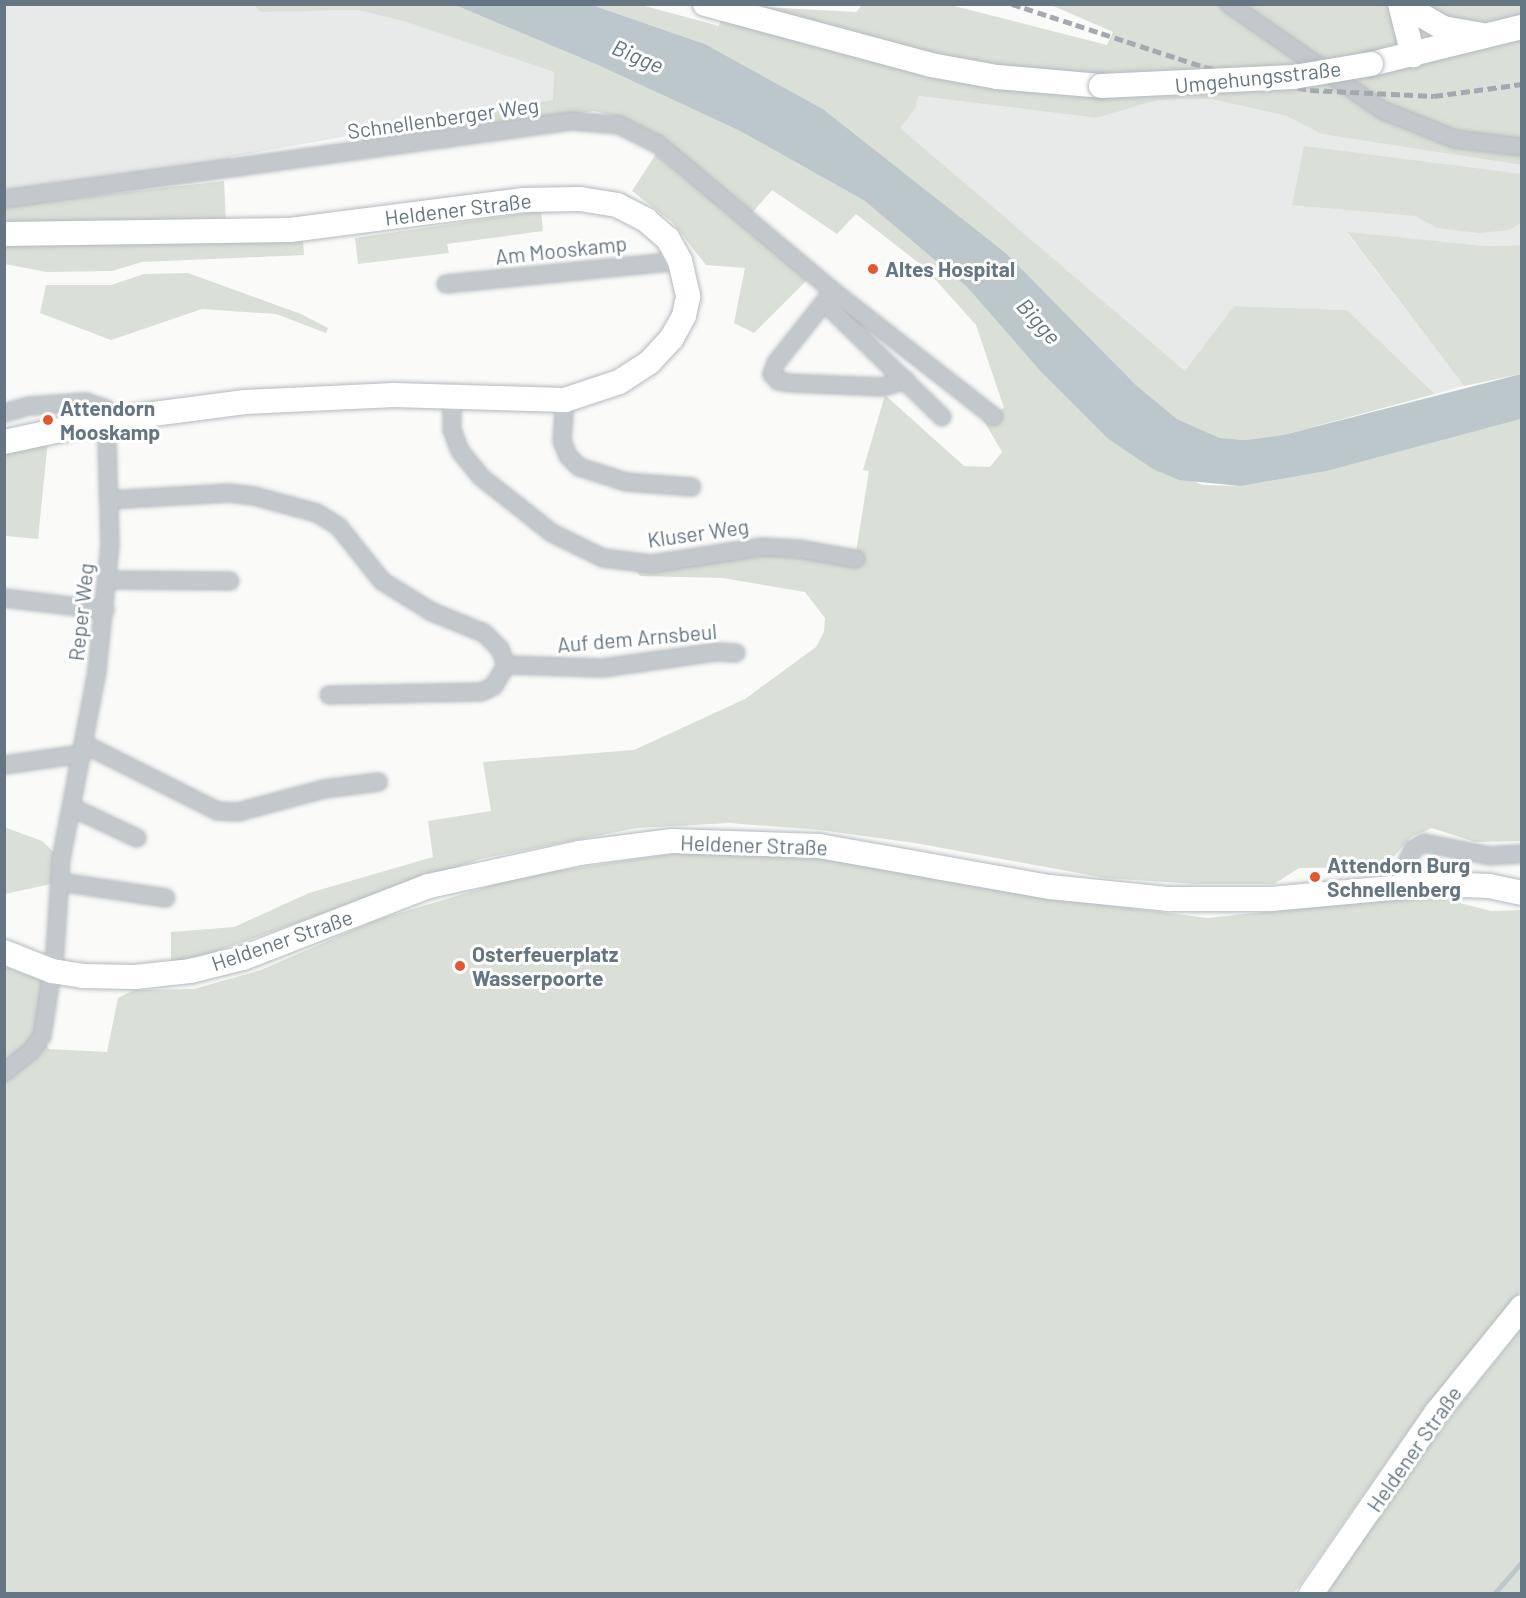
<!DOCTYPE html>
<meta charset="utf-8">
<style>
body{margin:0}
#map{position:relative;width:1526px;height:1598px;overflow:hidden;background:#fafaf8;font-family:Barlow,sans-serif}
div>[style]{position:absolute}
.built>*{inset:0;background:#e8e9e9}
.green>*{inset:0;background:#dadfd7}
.water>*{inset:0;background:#bbc7cb}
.stream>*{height:4.5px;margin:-2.25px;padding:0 2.25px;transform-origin:2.25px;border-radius:2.25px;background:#bbc7cb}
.roads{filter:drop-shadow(0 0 2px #b3babf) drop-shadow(0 0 2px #b3babf)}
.street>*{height:16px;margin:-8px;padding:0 8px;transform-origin:8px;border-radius:8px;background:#c3c8cc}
.secondary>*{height:24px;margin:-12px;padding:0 12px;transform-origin:12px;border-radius:12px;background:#fff}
.rail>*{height:4.5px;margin-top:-2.25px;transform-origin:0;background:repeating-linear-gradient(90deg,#a2aab0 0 9px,transparent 0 13.5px)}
.bridges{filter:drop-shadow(0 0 2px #b3babf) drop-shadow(0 0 2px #b3babf)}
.secondary-bridge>*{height:24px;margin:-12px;padding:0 12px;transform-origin:12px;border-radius:12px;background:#fff}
.dots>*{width:16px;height:16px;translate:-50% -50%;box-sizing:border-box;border:3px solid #fff;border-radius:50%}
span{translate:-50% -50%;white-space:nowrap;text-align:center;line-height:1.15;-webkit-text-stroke:6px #fff;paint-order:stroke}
.street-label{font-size:21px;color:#657683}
.poi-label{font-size:21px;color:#657683;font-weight:700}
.left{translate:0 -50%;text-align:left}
.water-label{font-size:22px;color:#60757c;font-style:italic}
.frame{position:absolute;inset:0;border:6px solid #657683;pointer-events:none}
</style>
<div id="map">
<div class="built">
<i style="clip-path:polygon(254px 4px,261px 12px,357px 10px,406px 22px,554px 72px,554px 100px,230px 157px,221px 171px,5px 199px,4px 5px)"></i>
<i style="clip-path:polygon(919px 96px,1096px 118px,1159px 100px,1211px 99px,1286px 116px,1321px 134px,1521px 165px,1521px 245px,1485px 246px,1347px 233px,1464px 386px,1435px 394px,1347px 310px,1234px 306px,1186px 372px,899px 128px,915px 109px)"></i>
</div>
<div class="green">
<i style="clip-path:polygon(254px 5px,455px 5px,600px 66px,740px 131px,865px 201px,918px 242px,967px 287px,1041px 372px,1107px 438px,1202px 485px,1241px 486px,1327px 471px,1521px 419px,1521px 841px,1475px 842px,1432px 828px,1411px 837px,1390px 861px,1370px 867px,1299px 868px,1274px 884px,1196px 884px,1105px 878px,915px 843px,820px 830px,729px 823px,637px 828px,480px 859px,200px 957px,171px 963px,171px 932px,234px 927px,309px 893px,433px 857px,428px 821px,491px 811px,483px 762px,634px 750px,745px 699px,816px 647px,824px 632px,825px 618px,805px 592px,723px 578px,640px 576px,631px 563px,733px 550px,855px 558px,869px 471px,863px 470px,885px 395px,964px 466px,990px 467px,1002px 452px,982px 418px,1004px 408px,976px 325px,924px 267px,856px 214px,837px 234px,772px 190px,752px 213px,618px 117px,594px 111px,429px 138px,362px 144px,362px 133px,553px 100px,554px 72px,406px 22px,357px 10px,261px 12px)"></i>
<i style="clip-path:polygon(592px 5px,641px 5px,719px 26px,726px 5px,856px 12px,862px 5px,950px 5px,1107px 45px,1113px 32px,1051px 5px,1521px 5px,1521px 165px,1321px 134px,1286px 116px,1211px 99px,1159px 100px,1096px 118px,919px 96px,915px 109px,900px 128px,1185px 371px,1234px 306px,1347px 310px,1435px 394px,1283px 435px,1245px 440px,1220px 438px,1177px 419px,1136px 385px,1007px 254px,823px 109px,705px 44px)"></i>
<i style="clip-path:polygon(1304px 146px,1521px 174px,1521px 222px,1510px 230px,1479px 233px,1437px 228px,1416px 216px,1292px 205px)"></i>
<i style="clip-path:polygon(656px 154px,809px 278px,754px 333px,734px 323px,745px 268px,706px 265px,672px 222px,632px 191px)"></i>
<i style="clip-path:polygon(224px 181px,226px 222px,5px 226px,4px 206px)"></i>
<i style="clip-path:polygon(541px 211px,543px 231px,447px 244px,449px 253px,358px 264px,355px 238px)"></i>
<i style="clip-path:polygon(1347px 232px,1485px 246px,1521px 245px,1521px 374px,1464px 386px)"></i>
<i style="clip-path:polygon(303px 239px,304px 255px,142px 262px,112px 271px,46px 272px,5px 264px,4px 243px)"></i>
<i style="clip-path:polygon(188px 273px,301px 314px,328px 328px,326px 333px,276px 314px,202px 309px,111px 340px,40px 313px,46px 285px,111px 285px,144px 274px)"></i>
<i style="clip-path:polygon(48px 440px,38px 539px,5px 536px,4px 453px)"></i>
<i style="clip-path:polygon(4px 827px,42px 841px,61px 859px,60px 882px,5px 894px)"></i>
<i style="clip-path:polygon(690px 851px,799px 856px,907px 870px,1061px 899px,1207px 918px,1371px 901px,1444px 899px,1491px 911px,1521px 910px,1521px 1291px,1420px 1414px,1294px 1593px,5px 1593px,5px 967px,46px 982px,36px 1028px,49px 1049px,107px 1052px,118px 998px,134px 990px,194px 989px,261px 970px,376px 920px,523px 876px)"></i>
<i style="clip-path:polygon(1521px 1329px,1521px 1593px,1322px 1594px,1406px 1472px)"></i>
</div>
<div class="water">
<i style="clip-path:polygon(455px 5px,592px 5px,705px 44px,823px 109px,1007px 254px,1136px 385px,1177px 419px,1220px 438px,1245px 440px,1283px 435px,1521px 374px,1521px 419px,1327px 471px,1241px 486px,1179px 480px,1153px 469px,1107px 438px,1041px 372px,967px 287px,865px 201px,740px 131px,600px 66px)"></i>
</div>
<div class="stream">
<i style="left:1494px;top:1594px;width:43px;rotate:-48.8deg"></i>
</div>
<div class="roads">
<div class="street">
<i style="left:1229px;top:4px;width:186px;rotate:34.7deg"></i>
<i style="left:1382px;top:110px;width:79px;rotate:21.7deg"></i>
<i style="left:1455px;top:139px;width:67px;rotate:6.8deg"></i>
<i style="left:4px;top:199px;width:573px;rotate:-7.82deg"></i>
<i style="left:572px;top:121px;width:47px;rotate:4.9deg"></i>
<i style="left:619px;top:125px;width:45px;rotate:26.6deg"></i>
<i style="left:659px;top:145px;width:227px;rotate:40deg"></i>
<i style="left:833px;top:291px;width:204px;rotate:38deg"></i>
<i style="left:446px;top:284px;width:235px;rotate:-5.6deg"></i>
<i style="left:833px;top:291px;width:92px;rotate:128.4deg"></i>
<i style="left:776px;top:363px;width:12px;rotate:110deg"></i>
<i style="left:772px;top:374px;width:9px;rotate:49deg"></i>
<i style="left:778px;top:381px;width:11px;rotate:10deg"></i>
<i style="left:789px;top:383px;width:94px;rotate:2.4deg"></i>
<i style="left:883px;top:387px;width:24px;rotate:-17deg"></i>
<i style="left:826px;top:304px;width:162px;rotate:44.2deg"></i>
<i style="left:452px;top:397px;width:33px;rotate:90deg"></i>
<i style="left:452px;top:430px;width:22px;rotate:69deg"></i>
<i style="left:460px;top:451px;width:33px;rotate:51deg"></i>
<i style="left:481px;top:477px;width:90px;rotate:38.3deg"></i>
<i style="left:552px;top:533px;width:57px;rotate:26.1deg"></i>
<i style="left:603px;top:558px;width:49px;rotate:7deg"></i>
<i style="left:652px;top:564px;width:111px;rotate:-8.8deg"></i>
<i style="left:762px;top:547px;width:37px;rotate:3deg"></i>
<i style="left:799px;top:549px;width:58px;rotate:10deg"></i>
<i style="left:565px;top:400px;width:41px;rotate:94.2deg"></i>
<i style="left:562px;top:441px;width:16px;rotate:68deg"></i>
<i style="left:568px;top:456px;width:16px;rotate:45deg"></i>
<i style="left:579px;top:467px;width:49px;rotate:17.7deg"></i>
<i style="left:626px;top:482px;width:66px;rotate:4.3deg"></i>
<i style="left:4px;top:413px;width:26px;rotate:-16deg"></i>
<i style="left:29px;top:406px;width:57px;rotate:-4deg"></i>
<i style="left:86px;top:402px;width:21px;rotate:19deg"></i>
<i style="left:106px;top:409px;width:136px;rotate:88.3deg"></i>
<i style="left:110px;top:545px;width:127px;rotate:95.9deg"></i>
<i style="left:97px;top:671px;width:191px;rotate:100.8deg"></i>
<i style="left:61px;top:859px;width:94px;rotate:93.7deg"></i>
<i style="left:55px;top:953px;width:84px;rotate:98.9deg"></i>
<i style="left:42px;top:1036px;width:17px;rotate:126deg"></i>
<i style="left:32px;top:1050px;width:36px;rotate:141deg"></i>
<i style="left:109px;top:500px;width:120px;rotate:-3.3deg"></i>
<i style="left:229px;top:493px;width:25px;rotate:7deg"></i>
<i style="left:254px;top:496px;width:65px;rotate:15.1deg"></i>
<i style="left:317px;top:513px;width:26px;rotate:32deg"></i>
<i style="left:339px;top:527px;width:69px;rotate:51.5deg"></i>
<i style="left:382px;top:581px;width:59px;rotate:31.8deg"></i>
<i style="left:432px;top:612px;width:56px;rotate:22deg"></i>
<i style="left:484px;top:633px;width:23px;rotate:45deg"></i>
<i style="left:500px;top:649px;width:17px;rotate:69deg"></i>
<i style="left:506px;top:665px;width:24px;rotate:120deg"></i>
<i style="left:494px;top:686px;width:14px;rotate:155deg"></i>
<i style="left:481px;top:692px;width:152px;rotate:178.9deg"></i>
<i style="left:109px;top:580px;width:121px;rotate:0.5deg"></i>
<i style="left:4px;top:598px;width:102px;rotate:6.8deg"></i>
<i style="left:506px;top:665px;width:96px;rotate:1.8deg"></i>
<i style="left:602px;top:668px;width:117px;rotate:-7.9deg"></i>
<i style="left:718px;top:652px;width:18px;rotate:3deg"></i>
<i style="left:84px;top:744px;width:149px;rotate:26.7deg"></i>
<i style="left:217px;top:811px;width:21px;rotate:3deg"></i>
<i style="left:238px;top:812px;width:89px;rotate:-15deg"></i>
<i style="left:324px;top:789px;width:55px;rotate:-7.3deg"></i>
<i style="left:4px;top:765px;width:79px;rotate:-8deg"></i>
<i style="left:71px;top:807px;width:73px;rotate:25.2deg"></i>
<i style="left:60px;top:882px;width:107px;rotate:8.6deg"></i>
<i style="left:1406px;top:886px;width:24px;rotate:-88deg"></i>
<i style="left:1407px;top:862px;width:14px;rotate:-65deg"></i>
<i style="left:1413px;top:849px;width:13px;rotate:-29deg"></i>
<i style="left:1424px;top:843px;width:67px;rotate:11.1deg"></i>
<i style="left:1490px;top:856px;width:32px;rotate:-4deg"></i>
</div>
<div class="secondary">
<i style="left:705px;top:4px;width:234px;rotate:15.1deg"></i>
<i style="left:931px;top:65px;width:67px;rotate:10.3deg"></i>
<i style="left:997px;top:77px;width:104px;rotate:4.9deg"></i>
<i style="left:1400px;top:4px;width:53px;rotate:75.7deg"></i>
<i style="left:1402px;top:4px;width:48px;rotate:30.3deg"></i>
<i style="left:1443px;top:28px;width:39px;rotate:10deg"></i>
<i style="left:1371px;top:64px;width:155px;rotate:-13.8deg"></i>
<i style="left:4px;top:234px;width:286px;rotate:-0.8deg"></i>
<i style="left:290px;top:230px;width:236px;rotate:-7.3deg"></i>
<i style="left:524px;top:200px;width:56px;rotate:-1deg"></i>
<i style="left:580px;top:199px;width:37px;rotate:9deg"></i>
<i style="left:617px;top:205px;width:33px;rotate:27deg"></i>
<i style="left:646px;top:220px;width:29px;rotate:41deg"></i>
<i style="left:668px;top:239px;width:25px;rotate:61deg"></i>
<i style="left:680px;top:261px;width:37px;rotate:77deg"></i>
<i style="left:688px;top:297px;width:19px;rotate:102deg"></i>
<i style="left:684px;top:316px;width:25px;rotate:119deg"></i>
<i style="left:672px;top:338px;width:33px;rotate:133deg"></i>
<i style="left:650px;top:362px;width:37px;rotate:147deg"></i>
<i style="left:619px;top:382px;width:57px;rotate:161.6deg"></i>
<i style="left:565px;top:400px;width:171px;rotate:-178.3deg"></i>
<i style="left:394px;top:395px;width:149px;rotate:177.3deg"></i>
<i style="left:245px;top:402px;width:140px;rotate:172.6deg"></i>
<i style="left:106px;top:420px;width:104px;rotate:167.8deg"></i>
<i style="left:4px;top:952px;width:52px;rotate:21.6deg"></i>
<i style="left:52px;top:971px;width:31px;rotate:9deg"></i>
<i style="left:83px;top:976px;width:52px;rotate:1.1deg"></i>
<i style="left:135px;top:977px;width:55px;rotate:-6.2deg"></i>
<i style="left:190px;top:971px;width:55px;rotate:-13.8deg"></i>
<i style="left:243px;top:958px;width:199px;rotate:-21.2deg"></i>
<i style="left:429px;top:886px;width:154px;rotate:-12.4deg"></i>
<i style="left:579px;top:853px;width:94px;rotate:-7.4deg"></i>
<i style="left:672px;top:841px;width:147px;rotate:1.9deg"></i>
<i style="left:819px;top:846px;width:235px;rotate:10.1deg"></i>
<i style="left:1050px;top:887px;width:120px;rotate:5.8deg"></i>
<i style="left:1169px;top:899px;width:102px"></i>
<i style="left:1271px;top:899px;width:166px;rotate:-5.2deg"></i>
<i style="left:1436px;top:884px;width:53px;rotate:2.2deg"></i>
<i style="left:1489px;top:886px;width:34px;rotate:12deg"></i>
<i style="left:1311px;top:1594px;width:221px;rotate:-55.3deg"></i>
<i style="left:1437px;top:1412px;width:135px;rotate:-51deg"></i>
</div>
</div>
<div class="rail">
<i style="left:1012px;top:4px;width:203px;rotate:18.1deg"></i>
<i style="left:1205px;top:67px;width:107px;rotate:12.4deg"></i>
<i style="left:1310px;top:90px;width:124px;rotate:2.8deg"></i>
<i style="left:1434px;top:96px;width:89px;rotate:-7.8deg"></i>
</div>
<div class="bridges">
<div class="secondary-bridge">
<i style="left:1101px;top:86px;width:193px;rotate:-2.7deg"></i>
<i style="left:1294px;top:77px;width:78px;rotate:-9.6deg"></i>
</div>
</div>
<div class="dots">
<i style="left:873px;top:269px;background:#e4572e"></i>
<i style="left:48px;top:420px;background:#e4572e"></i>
<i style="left:1315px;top:877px;background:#e4572e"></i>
<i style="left:460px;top:966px;background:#e4572e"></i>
</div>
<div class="street-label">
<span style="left:1258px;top:77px;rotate:-6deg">Umgehungsstraße</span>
<span style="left:443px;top:118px;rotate:-8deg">Schnellenberger Weg</span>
<span style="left:458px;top:209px;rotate:-7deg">Heldener Straße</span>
<span style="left:561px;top:250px;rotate:-6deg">Am Mooskamp</span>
<span style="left:698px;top:533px;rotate:-8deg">Kluser Weg</span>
<span style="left:81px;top:612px;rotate:-84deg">Reper Weg</span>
<span style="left:637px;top:638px;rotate:-5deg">Auf dem Arnsbeul</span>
<span style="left:754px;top:845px;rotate:2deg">Heldener Straße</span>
<span style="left:282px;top:940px;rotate:-19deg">Heldener Straße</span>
<span style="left:1414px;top:1449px;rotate:-55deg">Heldener Straße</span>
</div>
<div class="poi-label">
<span class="left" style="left:885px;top:269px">Altes Hospital</span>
<span class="left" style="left:60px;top:420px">Attendorn<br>Mooskamp</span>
<span class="left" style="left:1327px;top:877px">Attendorn Burg<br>Schnellenberg</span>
<span class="left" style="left:472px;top:966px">Osterfeuerplatz<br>Wasserpoorte</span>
</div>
<div class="water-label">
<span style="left:638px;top:56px;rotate:23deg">Bigge</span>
<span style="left:1039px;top:321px;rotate:48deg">Bigge</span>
</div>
<div class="frame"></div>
</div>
